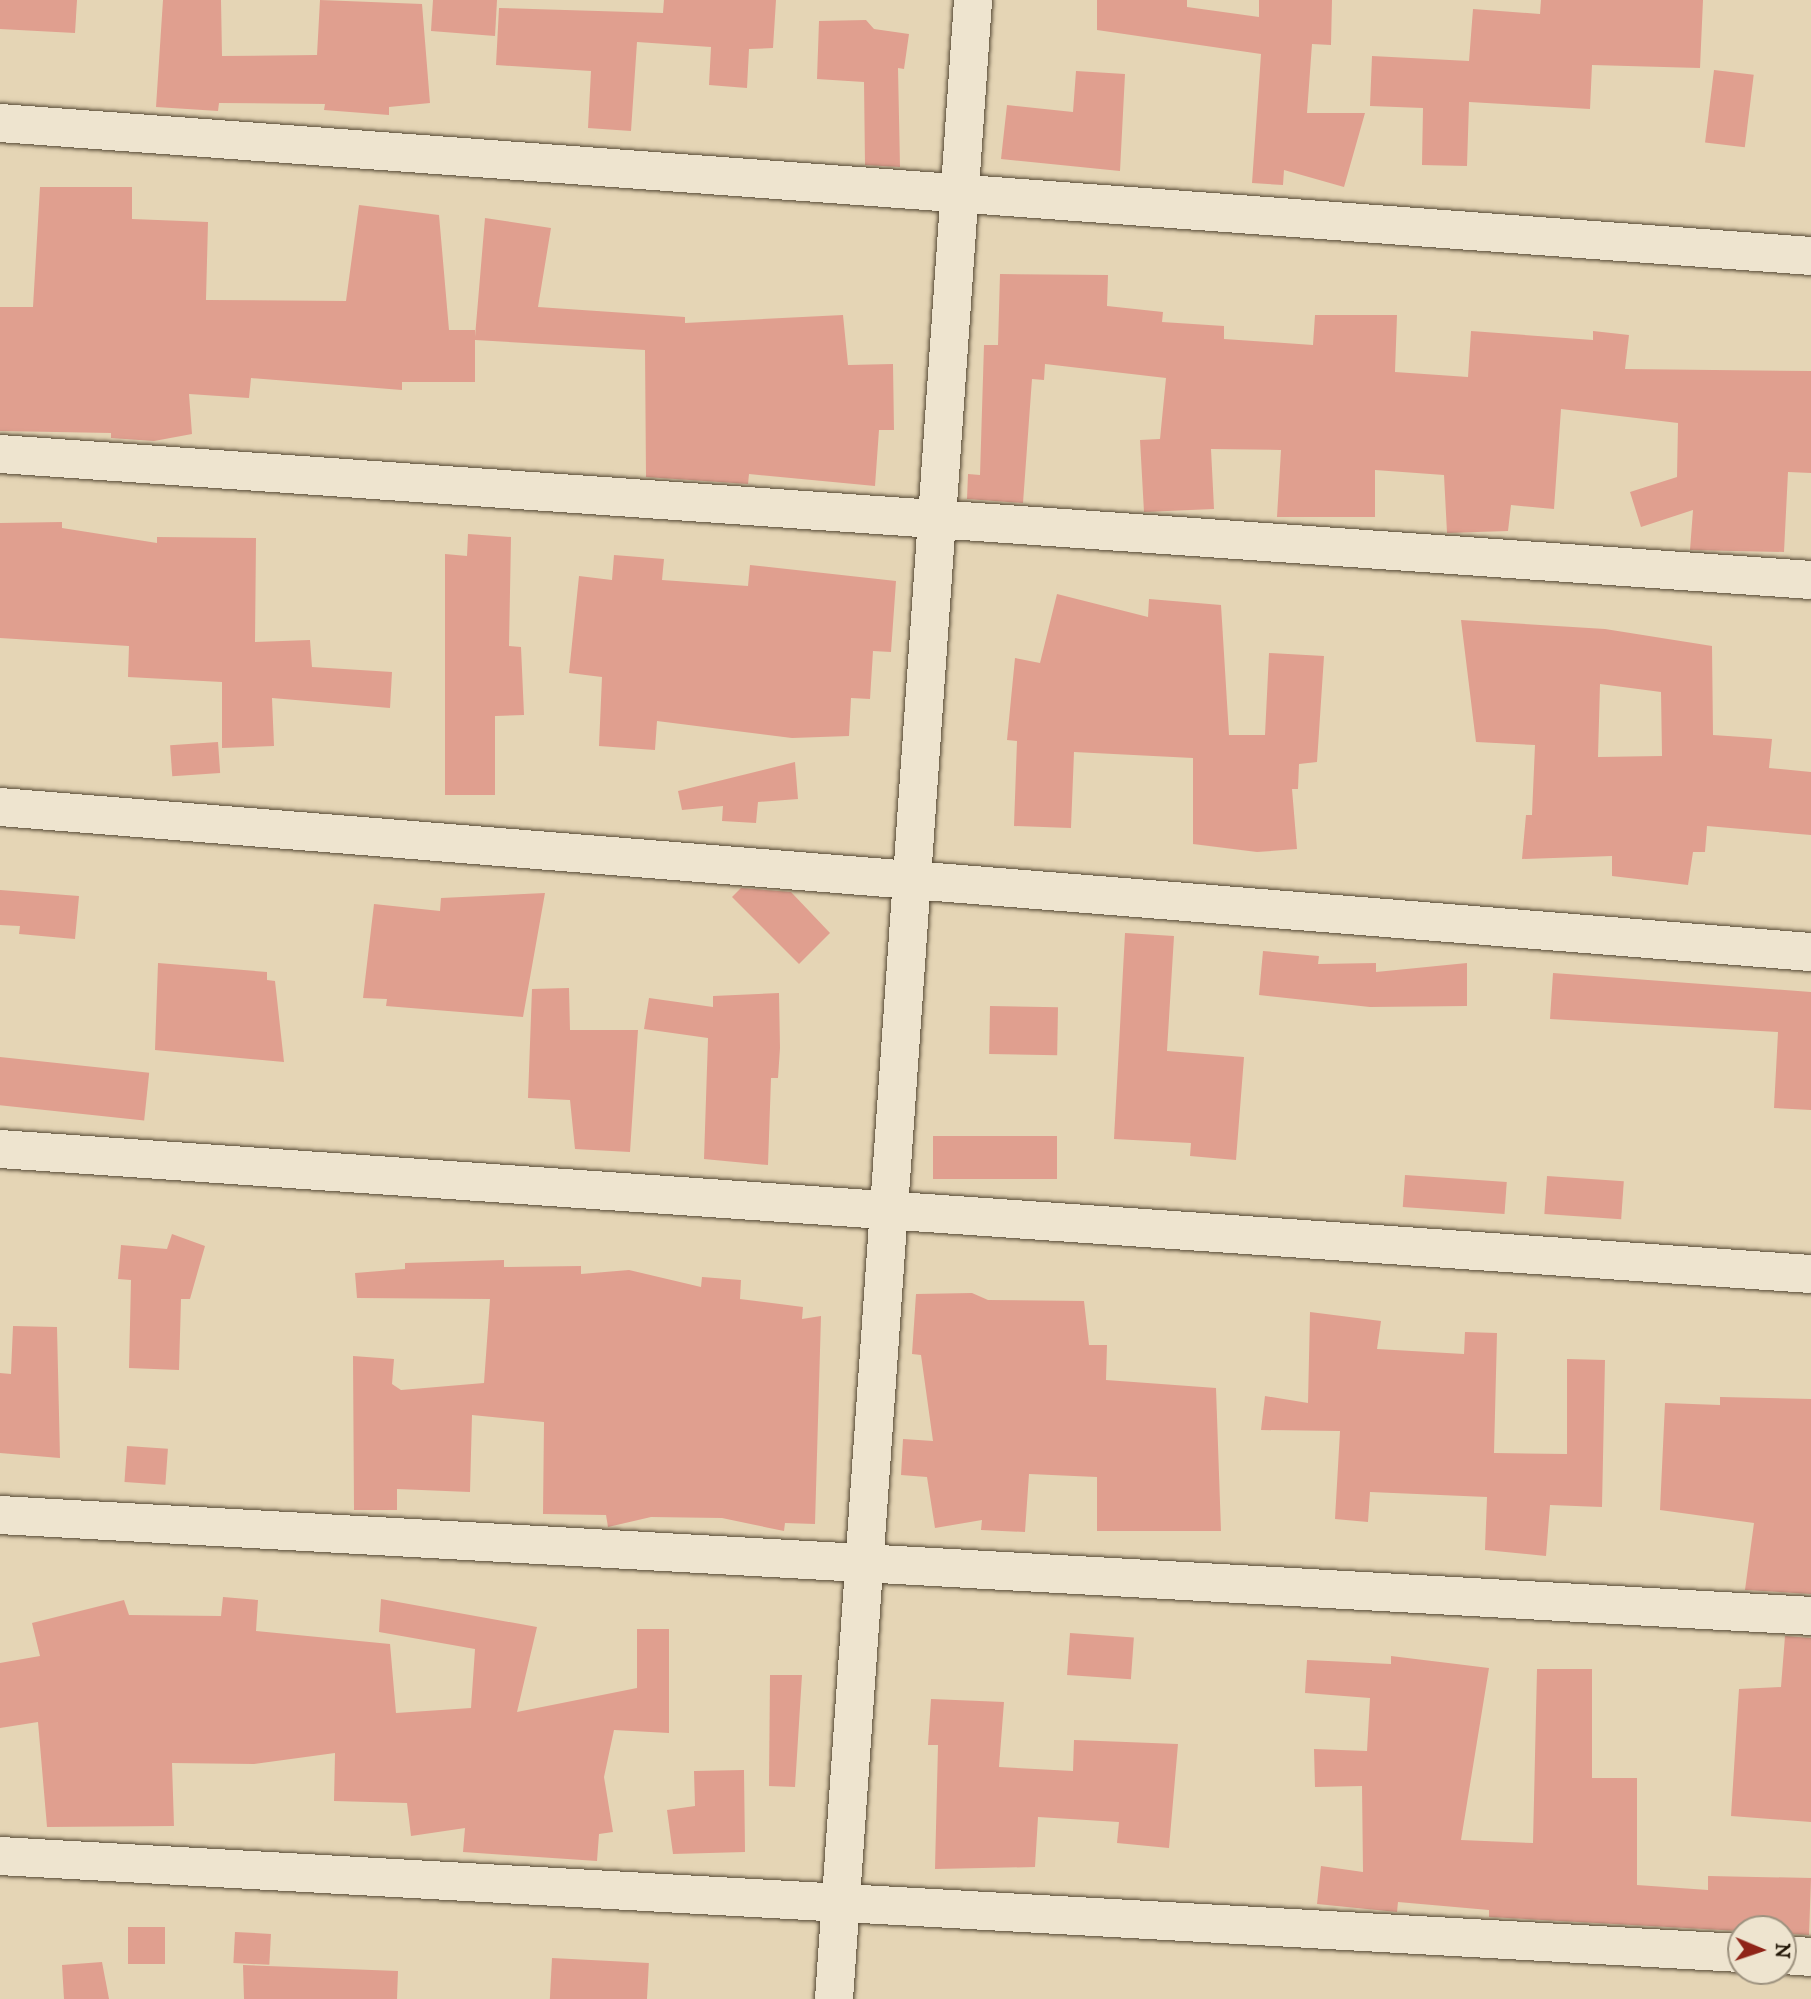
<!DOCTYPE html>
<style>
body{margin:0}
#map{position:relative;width:1811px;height:1999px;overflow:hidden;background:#e5d5b5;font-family:"IM FELL DW Pica",serif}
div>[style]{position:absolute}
.building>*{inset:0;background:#e09f8f;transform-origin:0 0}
.roads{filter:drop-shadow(0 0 2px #544733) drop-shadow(0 0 2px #544733)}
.minor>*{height:38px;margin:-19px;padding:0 19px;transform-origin:19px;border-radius:19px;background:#eee4cf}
span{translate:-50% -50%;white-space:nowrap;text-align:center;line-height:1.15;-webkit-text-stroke:5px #eee4cf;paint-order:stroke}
.north{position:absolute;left:1727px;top:1915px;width:70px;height:70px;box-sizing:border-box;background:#eee4cf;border:2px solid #9d927f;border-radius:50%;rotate:92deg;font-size:19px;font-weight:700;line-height:28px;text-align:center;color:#241808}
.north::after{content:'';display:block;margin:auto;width:24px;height:32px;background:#8f2418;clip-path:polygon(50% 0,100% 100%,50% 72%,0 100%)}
</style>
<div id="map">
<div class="building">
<i style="clip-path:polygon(0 0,77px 0,75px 33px,0 29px)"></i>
<i style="clip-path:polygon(163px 0,221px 0,222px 56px,317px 55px,320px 0,422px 4px,430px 103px,389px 107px,389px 115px,324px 110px,325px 104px,219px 103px,218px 111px,156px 107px)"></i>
<i style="clip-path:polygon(433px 0,497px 0,495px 36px,431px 31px)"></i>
<i style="clip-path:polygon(664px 0,776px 0,773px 48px,749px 49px,747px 88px,709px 85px,711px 47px,637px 42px,631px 131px,588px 128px,591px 71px,496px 65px,499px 8px,663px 13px)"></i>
<i style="clip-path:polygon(1097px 0,1187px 0,1187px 7px,1259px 17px,1259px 0,1332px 0,1331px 45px,1312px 44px,1307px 113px,1365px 113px,1344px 187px,1284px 170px,1283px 185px,1252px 183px,1261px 54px,1097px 30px)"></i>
<i style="clip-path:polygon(1541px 0,1703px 0,1700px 68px,1592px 65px,1590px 109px,1469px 102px,1467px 166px,1422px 165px,1423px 108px,1370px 106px,1372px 56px,1469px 61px,1473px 9px,1540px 14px)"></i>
<i style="clip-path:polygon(866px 20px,874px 29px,909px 34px,904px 69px,898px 68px,900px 167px,865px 165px,864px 82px,817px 79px,819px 21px)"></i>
<i style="left:1714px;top:70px;width:40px;height:73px;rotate:7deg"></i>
<i style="clip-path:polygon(1076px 71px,1125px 74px,1120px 171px,1001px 159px,1007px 105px,1073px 112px)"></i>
<i style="clip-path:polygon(40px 187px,132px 187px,132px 219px,208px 222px,206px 300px,346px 301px,359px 205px,439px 215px,449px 330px,475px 330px,475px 337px,485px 218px,551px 228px,538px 307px,685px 317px,685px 323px,843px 315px,848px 365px,893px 364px,894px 430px,879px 430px,875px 486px,749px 474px,748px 484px,646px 477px,645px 350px,475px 340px,475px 382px,402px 382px,402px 390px,251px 378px,249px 398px,189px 394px,192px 434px,154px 441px,111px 438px,111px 433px,0 431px,0 307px,33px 307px)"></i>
<i style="clip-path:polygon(1000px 274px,1108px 275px,1107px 306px,1163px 312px,1162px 322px,1224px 326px,1224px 339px,1313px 345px,1315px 315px,1397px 315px,1395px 372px,1468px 377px,1471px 331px,1593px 340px,1593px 331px,1629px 335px,1625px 369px,1811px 371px,1811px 473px,1788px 472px,1784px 552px,1690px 550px,1693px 510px,1641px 527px,1630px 492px,1677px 477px,1678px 423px,1561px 409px,1554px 509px,1511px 505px,1508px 531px,1447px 533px,1444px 475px,1375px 470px,1375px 517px,1277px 517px,1281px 450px,1211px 449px,1214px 509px,1144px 512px,1140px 440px,1160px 439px,1166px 378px,1045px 364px,1044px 380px,1032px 379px,1023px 503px,967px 499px,968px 474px,980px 475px,984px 345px,998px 345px)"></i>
<i style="clip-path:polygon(62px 522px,62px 528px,157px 543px,157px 537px,256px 538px,255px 642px,310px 640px,312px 667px,392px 672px,390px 708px,272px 698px,274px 746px,222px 748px,222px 682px,128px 677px,129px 646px,0 638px,0 523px)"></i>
<i style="clip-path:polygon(468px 534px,511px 537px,509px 646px,521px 647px,524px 715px,495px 716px,495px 795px,445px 795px,445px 554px,467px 556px)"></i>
<i style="clip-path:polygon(614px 555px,664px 559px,662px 580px,748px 586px,750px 565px,896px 581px,891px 652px,873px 651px,870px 699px,851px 698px,849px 736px,792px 738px,657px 721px,655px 750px,599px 746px,602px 677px,569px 673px,579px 576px,612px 580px)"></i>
<i style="clip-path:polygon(1057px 594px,1148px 617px,1149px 599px,1221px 605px,1229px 735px,1265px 735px,1269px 653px,1324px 656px,1317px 762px,1299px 764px,1298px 789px,1292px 789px,1297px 849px,1257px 852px,1193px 844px,1193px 758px,1074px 752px,1071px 828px,1014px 826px,1017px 741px,1007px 740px,1015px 658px,1040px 663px)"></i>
<i style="clip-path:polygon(evenodd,1461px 620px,1605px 629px,1712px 646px,1713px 735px,1772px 739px,1769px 768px,1811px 772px,1811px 835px,1707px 826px,1705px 852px,1693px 852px,1688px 885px,1612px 876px,1612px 856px,1522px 859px,1526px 815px,1532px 815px,1535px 745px,1476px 742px,1461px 620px,1600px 684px,1661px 692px,1662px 756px,1598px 757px,1600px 684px)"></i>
<i style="left:218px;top:742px;width:31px;height:48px;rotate:86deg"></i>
<i style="clip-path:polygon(795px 762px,798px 799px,758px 802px,756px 823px,722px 821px,723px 806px,682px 810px,678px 791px)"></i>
<i style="clip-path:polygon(741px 888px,791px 892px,830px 933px,799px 964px,732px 897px)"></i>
<i style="clip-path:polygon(0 890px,79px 896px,75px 939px,19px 934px,20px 926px,0 925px)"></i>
<i style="clip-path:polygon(545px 893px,523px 1017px,386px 1006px,387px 999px,363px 998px,374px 904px,440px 911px,441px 898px)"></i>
<i style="clip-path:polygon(1125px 933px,1174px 936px,1167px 1051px,1244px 1057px,1236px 1160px,1190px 1156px,1191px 1143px,1114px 1139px)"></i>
<i style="clip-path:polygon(1263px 951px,1319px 956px,1318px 964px,1376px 963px,1376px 972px,1467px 963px,1467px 1006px,1370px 1007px,1259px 995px)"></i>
<i style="clip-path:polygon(158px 963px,267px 972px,267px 980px,275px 981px,284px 1062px,155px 1050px)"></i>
<i style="clip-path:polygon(1553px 973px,1811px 992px,1811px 1110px,1774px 1108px,1778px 1032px,1550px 1019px)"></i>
<i style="clip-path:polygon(569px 988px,570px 1030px,638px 1030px,630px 1152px,575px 1149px,570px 1100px,528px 1098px,532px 989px)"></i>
<i style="clip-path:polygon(779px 993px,780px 1048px,778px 1078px,771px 1078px,768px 1165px,704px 1159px,708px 1038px,644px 1029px,649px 998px,713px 1007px,713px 996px)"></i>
<i style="left:990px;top:1006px;width:68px;height:48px;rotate:1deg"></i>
<i style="left:0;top:1057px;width:150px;height:48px;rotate:6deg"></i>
<i style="left:933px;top:1136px;width:124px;height:43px"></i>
<i style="left:1405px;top:1175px;width:102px;height:32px;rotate:4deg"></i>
<i style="left:1547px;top:1176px;width:77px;height:38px;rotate:4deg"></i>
<i style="clip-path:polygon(172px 1234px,205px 1246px,190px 1299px,181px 1299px,179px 1370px,129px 1368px,131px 1280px,118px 1279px,121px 1245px,167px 1249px)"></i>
<i style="clip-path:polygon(504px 1260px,504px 1267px,581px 1266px,581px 1274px,629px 1270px,701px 1287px,702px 1277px,741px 1280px,740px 1299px,803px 1307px,802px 1319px,821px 1316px,815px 1524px,785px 1523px,784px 1531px,722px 1518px,651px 1517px,608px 1527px,606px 1515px,543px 1514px,544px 1422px,472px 1415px,470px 1492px,397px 1489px,397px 1510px,354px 1510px,353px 1356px,394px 1359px,392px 1384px,401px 1390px,484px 1383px,490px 1299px,357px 1298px,355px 1273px,405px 1269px,405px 1263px)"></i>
<i style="clip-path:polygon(972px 1293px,988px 1300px,1084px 1301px,1089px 1345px,1107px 1345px,1106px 1380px,1216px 1388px,1221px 1531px,1097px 1531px,1097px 1477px,1029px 1474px,1025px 1532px,981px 1530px,982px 1520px,935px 1528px,927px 1477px,901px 1475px,903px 1439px,933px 1441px,921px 1355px,912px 1354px,916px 1294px)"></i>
<i style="clip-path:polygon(1310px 1312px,1381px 1321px,1377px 1349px,1464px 1354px,1465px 1332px,1497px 1333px,1494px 1453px,1567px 1454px,1567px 1359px,1605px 1360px,1602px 1507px,1550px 1505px,1546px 1556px,1485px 1550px,1487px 1497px,1370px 1492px,1368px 1522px,1335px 1519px,1340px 1431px,1261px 1430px,1265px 1396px,1308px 1403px)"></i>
<i style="clip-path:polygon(13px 1326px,57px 1327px,60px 1458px,0 1453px,0 1373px,11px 1374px)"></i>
<i style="clip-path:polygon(1720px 1397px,1811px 1399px,1811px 1594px,1745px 1590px,1754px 1523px,1660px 1510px,1665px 1403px,1720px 1405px)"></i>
<i style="left:127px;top:1446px;width:41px;height:36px;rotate:4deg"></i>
<i style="clip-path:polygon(223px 1597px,258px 1600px,256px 1631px,390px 1644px,396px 1713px,471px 1708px,475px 1649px,379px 1632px,381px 1599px,537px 1627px,517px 1712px,637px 1688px,637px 1629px,669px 1629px,669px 1733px,614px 1730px,604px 1777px,613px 1832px,599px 1834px,597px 1861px,463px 1852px,465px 1828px,411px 1836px,407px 1803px,334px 1801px,335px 1753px,254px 1764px,172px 1763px,174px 1826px,47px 1827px,38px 1722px,0 1728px,0 1663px,40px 1656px,32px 1623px,124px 1600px,129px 1615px,221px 1616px)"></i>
<i style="left:1070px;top:1633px;width:64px;height:42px;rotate:4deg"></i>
<i style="clip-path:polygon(1785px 1636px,1811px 1638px,1811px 1822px,1731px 1816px,1739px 1689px,1781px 1687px)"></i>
<i style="clip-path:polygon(1391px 1656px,1489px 1668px,1461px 1840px,1533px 1843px,1537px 1669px,1592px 1669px,1592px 1778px,1637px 1778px,1637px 1885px,1708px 1890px,1708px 1876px,1811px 1878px,1809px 1935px,1489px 1917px,1489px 1910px,1398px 1902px,1397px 1912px,1317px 1904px,1321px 1866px,1363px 1872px,1362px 1786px,1315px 1787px,1314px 1749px,1367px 1751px,1370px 1698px,1305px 1693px,1307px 1660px,1391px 1664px)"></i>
<i style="clip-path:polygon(770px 1675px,802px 1675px,795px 1787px,769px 1786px)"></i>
<i style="clip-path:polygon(931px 1699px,1004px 1702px,999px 1767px,1073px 1771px,1074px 1740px,1178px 1744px,1169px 1848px,1117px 1843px,1119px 1822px,1038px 1817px,1035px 1867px,935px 1869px,938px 1745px,928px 1745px)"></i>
<i style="clip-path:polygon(744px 1770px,745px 1852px,673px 1854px,667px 1810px,695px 1806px,694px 1771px)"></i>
<i style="left:128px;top:1927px;width:37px;height:37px"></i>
<i style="left:235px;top:1932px;width:36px;height:31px;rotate:3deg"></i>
<i style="left:552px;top:1958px;width:97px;height:41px;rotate:3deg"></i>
<i style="clip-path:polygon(102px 1962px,109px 1999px,64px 1999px,62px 1965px)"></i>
<i style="clip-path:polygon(243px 1965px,398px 1971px,397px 1999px,244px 1999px)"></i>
</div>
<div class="roads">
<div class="minor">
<i style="left:0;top:123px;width:1816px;rotate:4.2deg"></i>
<i style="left:0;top:454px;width:1815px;rotate:3.98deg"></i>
<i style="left:0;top:807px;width:1817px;rotate:4.58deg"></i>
<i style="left:0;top:1149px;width:1815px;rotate:3.95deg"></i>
<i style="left:0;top:1515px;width:1814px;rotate:3.19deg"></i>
<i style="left:0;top:1856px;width:1744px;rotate:3.19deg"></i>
<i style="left:1783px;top:1955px;width:28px;rotate:4deg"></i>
<i style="left:834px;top:1999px;width:2004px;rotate:-86.02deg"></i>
</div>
</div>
<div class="north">N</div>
</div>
